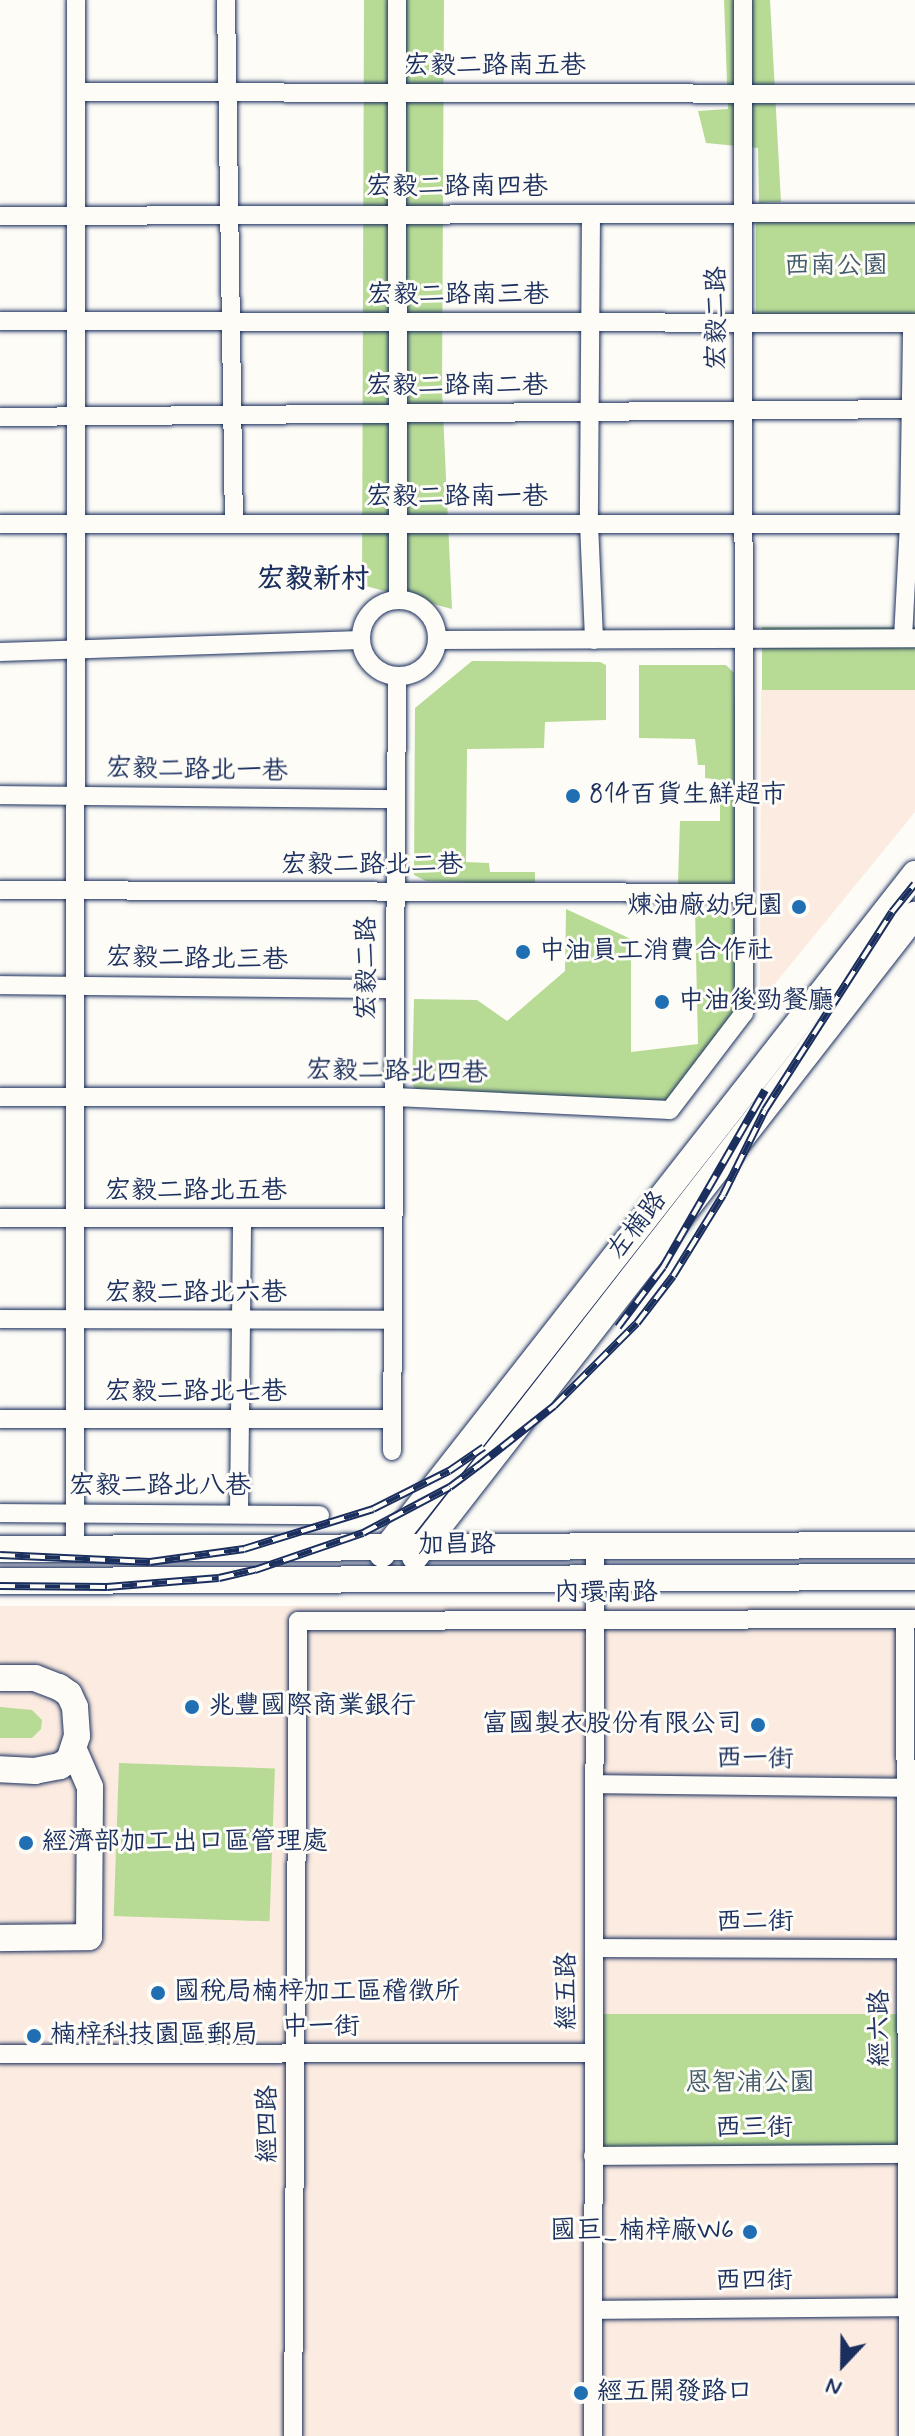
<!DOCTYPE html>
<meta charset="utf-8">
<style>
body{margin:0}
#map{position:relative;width:915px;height:2436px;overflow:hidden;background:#fdfcf7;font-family:Mynerve,"LXGW WenKai TC",sans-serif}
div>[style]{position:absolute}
.built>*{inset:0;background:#fcebe0;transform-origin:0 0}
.green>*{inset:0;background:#b7db95;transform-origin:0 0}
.roads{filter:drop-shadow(0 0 2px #1b2f5e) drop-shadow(0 0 2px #1b2f5e)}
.street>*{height:18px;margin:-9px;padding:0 9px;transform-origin:9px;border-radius:9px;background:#fdfcf7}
.street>.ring{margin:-9px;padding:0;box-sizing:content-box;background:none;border:18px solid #fdfcf7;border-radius:50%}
.secondary>*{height:26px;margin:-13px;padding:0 13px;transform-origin:13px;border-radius:13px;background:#fdfcf7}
.rail>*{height:8px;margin-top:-4px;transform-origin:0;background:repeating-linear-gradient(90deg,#fdfcf7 0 15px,#1b2f5e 0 30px);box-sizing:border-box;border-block:2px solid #1b2f5e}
.dots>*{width:22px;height:22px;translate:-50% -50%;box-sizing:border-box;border:4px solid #fdfcf7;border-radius:50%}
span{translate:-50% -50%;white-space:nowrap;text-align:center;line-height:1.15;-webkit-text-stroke:6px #fdfcf7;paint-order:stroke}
.street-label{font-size:26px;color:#1b2f5e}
.park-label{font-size:26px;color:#425a6c}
.poi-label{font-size:26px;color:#1b2f5e}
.left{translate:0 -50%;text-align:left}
.right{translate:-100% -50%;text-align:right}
.neighbourhood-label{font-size:28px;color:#1b2f5e;font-weight:700}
.north{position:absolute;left:803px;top:2324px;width:80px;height:80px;-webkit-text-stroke:6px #fdfcf7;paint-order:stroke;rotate:202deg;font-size:22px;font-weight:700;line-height:32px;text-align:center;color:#1b2f5e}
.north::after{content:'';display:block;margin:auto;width:28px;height:36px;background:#1b2f5e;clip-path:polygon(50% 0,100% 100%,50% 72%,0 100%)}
</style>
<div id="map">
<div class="built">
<i style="clip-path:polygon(761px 690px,915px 690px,915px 812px,760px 1002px)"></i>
<i style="left:0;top:1606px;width:915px;height:830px"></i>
</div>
<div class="green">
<i style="clip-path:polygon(364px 0,444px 0,442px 390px,452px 609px,362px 585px)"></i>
<i style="clip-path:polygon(724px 0,770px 0,781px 202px,759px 203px,758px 148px,706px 143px,698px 111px,728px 109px)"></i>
<i style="left:756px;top:219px;width:159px;height:95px"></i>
<i style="left:915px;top:627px;width:63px;height:153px;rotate:90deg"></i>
<i style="clip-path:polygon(472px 661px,600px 662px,606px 665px,606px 720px,545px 722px,544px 748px,467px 749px,466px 862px,489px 863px,490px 872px,535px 872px,535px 885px,426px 881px,414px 875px,415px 708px)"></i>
<i style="clip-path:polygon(639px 665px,726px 665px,734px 673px,739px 875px,731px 884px,678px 884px,680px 821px,720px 821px,720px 780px,705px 778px,705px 765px,698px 765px,695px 739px,639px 738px)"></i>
<i style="clip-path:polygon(566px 909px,631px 939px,631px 1052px,698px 1044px,695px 910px,730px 911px,736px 923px,737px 1010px,667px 1102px,419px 1094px,412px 1084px,414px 999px,477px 1000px,507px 1021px,565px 971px)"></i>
<i style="clip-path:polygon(0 1707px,32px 1710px,42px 1720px,41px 1729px,32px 1738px,0 1738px)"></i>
<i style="left:119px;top:1763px;width:156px;height:153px;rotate:2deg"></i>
<i style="left:594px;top:2014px;width:312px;height:142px"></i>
</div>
<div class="roads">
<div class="street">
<i style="left:226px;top:0;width:524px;rotate:89.13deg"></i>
<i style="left:397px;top:0;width:600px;rotate:89.9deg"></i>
<i style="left:76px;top:92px;width:839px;rotate:0.14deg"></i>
<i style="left:591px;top:214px;width:310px;rotate:90.4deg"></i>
<i style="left:589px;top:524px;width:116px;rotate:87.5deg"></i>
<i style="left:0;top:216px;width:915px;rotate:-0.19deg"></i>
<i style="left:0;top:321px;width:915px;rotate:0.13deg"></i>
<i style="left:0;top:417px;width:915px;rotate:-0.5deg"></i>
<i style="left:0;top:524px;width:915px"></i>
<i class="ring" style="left:361px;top:600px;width:58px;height:58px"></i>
<i style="left:903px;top:638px;width:114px;rotate:-87deg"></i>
<i style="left:909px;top:524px;width:201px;rotate:-89.1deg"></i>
<i style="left:437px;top:640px;width:478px;rotate:-0.2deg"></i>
<i style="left:0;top:652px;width:361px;rotate:-1.9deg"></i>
<i style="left:0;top:795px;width:394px;rotate:0.6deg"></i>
<i style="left:0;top:890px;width:744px;rotate:0.23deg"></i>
<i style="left:0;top:985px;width:393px;rotate:0.6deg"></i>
<i style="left:0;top:1097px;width:395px"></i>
<i style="left:395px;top:1097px;width:275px;rotate:2.7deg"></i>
<i style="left:670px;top:1110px;width:122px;rotate:-52.7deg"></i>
<i style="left:744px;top:1013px;width:1013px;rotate:-90.06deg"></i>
<i style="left:0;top:1218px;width:392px"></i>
<i style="left:0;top:1319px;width:392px;rotate:0.1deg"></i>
<i style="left:0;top:1419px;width:392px"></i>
<i style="left:392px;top:1451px;width:775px;rotate:-89.63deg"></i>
<i style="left:239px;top:1512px;width:294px;rotate:-89.4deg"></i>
<i style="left:0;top:1513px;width:320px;rotate:0.4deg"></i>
<i style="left:75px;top:1549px;width:1549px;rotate:-89.96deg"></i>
<i style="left:905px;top:1619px;width:817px;rotate:89.79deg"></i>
<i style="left:594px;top:1784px;width:321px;rotate:0.7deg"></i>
<i style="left:594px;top:1948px;width:321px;rotate:0.2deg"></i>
<i style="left:0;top:2054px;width:594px;rotate:-0.1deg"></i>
<i style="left:593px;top:2156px;width:322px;rotate:-0.4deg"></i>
<i style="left:593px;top:2310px;width:322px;rotate:-0.5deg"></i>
<i style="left:293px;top:2436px;width:815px;rotate:-89.65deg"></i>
<i style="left:298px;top:1621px;width:617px;rotate:-0.19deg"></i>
<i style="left:593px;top:2436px;width:890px;rotate:-89.87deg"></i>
</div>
<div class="secondary">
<i style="left:0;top:1549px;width:915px;rotate:-0.25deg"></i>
<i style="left:382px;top:1554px;width:864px;rotate:-51.91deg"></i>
<i style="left:415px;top:1557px;width:814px;rotate:-52.09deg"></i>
<i style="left:0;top:1581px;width:915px;rotate:-0.25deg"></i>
<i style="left:0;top:1678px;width:35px"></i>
<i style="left:35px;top:1678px;width:26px;rotate:21deg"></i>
<i style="left:59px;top:1687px;width:12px;rotate:35deg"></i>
<i style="left:69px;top:1694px;width:14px;rotate:65deg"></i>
<i style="left:75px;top:1707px;width:29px;rotate:86deg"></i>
<i style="left:77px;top:1736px;width:25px;rotate:108deg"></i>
<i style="left:69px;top:1760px;width:11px;rotate:146deg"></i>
<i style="left:60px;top:1766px;width:25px;rotate:169deg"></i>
<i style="left:35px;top:1771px;width:35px;rotate:-177deg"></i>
<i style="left:0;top:1938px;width:89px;rotate:-0.6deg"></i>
<i style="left:89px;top:1937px;width:150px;rotate:-89.6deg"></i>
<i style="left:90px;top:1787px;width:40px;rotate:-113.4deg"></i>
</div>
</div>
<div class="rail">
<i style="left:618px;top:1327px;width:75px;rotate:-53.1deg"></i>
<i style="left:663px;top:1267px;width:204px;rotate:-60deg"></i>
<i style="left:0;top:1555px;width:150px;rotate:2.7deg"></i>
<i style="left:150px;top:1562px;width:95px;rotate:-7.9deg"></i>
<i style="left:244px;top:1549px;width:135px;rotate:-17.2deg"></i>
<i style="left:373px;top:1509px;width:85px;rotate:-26.6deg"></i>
<i style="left:449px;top:1471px;width:42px;rotate:-34.4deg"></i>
<i style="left:0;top:1586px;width:107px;rotate:0.5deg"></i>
<i style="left:107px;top:1587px;width:112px;rotate:-4.6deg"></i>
<i style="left:219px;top:1578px;width:37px;rotate:-13deg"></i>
<i style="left:255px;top:1570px;width:114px;rotate:-18.9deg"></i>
<i style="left:363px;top:1533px;width:98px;rotate:-27.9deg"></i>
<i style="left:450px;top:1487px;width:35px;rotate:-37deg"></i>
<i style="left:478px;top:1466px;width:97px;rotate:-38.3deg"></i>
<i style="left:554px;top:1406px;width:117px;rotate:-45deg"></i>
<i style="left:637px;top:1323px;width:59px;rotate:-52.5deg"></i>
<i style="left:673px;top:1276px;width:95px;rotate:-58.3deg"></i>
<i style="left:723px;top:1195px;width:95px;rotate:-63.7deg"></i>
<i style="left:765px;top:1110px;width:235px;rotate:-57.3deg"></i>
<i style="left:892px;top:912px;width:36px;rotate:-51deg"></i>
</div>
<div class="dots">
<i style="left:573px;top:796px;background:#1f6fb2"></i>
<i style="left:799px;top:907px;background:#1f6fb2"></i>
<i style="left:523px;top:952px;background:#1f6fb2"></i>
<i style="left:662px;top:1002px;background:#1f6fb2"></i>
<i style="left:192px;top:1707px;background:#1f6fb2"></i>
<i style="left:758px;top:1725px;background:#1f6fb2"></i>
<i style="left:26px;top:1843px;background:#1f6fb2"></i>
<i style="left:158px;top:1993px;background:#1f6fb2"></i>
<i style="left:34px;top:2036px;background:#1f6fb2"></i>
<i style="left:750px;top:2232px;background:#1f6fb2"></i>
<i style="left:581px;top:2393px;background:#1f6fb2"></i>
</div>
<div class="street-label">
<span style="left:495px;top:67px">宏毅二路南五巷</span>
<span style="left:457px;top:188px">宏毅二路南四巷</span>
<span style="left:458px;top:296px">宏毅二路南三巷</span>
<span style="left:718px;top:318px;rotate:-90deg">宏毅二路</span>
<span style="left:457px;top:387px">宏毅二路南二巷</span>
<span style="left:457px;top:498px">宏毅二路南一巷</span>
<span style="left:197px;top:771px;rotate:1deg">宏毅二路北一巷</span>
<span style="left:372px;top:866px">宏毅二路北二巷</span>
<span style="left:197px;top:960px;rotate:1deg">宏毅二路北三巷</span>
<span style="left:368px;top:968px;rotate:-90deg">宏毅二路</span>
<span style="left:397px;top:1073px;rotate:1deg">宏毅二路北四巷</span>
<span style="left:196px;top:1192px">宏毅二路北五巷</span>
<span style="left:638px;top:1226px;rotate:-52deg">左楠路</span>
<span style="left:196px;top:1294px">宏毅二路北六巷</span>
<span style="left:196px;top:1393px">宏毅二路北七巷</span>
<span style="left:160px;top:1487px">宏毅二路北八巷</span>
<span style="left:457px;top:1546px">加昌路</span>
<span style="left:606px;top:1594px">內環南路</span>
<span style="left:755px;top:1760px;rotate:1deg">西一街</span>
<span style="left:755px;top:1923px">西二街</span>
<span style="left:568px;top:1991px;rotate:-90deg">經五路</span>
<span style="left:321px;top:2028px">中一街</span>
<span style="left:881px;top:2028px;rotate:-90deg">經六路</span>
<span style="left:269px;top:2124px;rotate:-90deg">經四路</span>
<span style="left:754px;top:2129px">西三街</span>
<span style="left:754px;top:2282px">西四街</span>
</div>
<div class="park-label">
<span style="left:836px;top:267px">西南公園</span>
<span style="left:750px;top:2084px">恩智浦公園</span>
</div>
<div class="poi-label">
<span class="left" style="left:589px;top:796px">814百貨生鮮超市</span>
<span class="right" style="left:783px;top:907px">煉油廠幼兒園</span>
<span class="left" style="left:539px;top:952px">中油員工消費合作社</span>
<span class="left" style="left:678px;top:1002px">中油後勁餐廳</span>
<span class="left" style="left:208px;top:1707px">兆豐國際商業銀行</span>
<span class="right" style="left:742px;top:1725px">富國製衣股份有限公司</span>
<span class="left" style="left:42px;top:1843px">經濟部加工出口區管理處</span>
<span class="left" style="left:174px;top:1993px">國稅局楠梓加工區稽徵所</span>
<span class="left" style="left:50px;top:2036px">楠梓科技園區郵局</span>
<span class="right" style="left:734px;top:2232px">國巨_楠梓廠W6</span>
<span class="left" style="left:597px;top:2393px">經五開發路口</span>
</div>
<div class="neighbourhood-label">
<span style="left:313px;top:580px">宏毅新村</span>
</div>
<div class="north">N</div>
</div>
